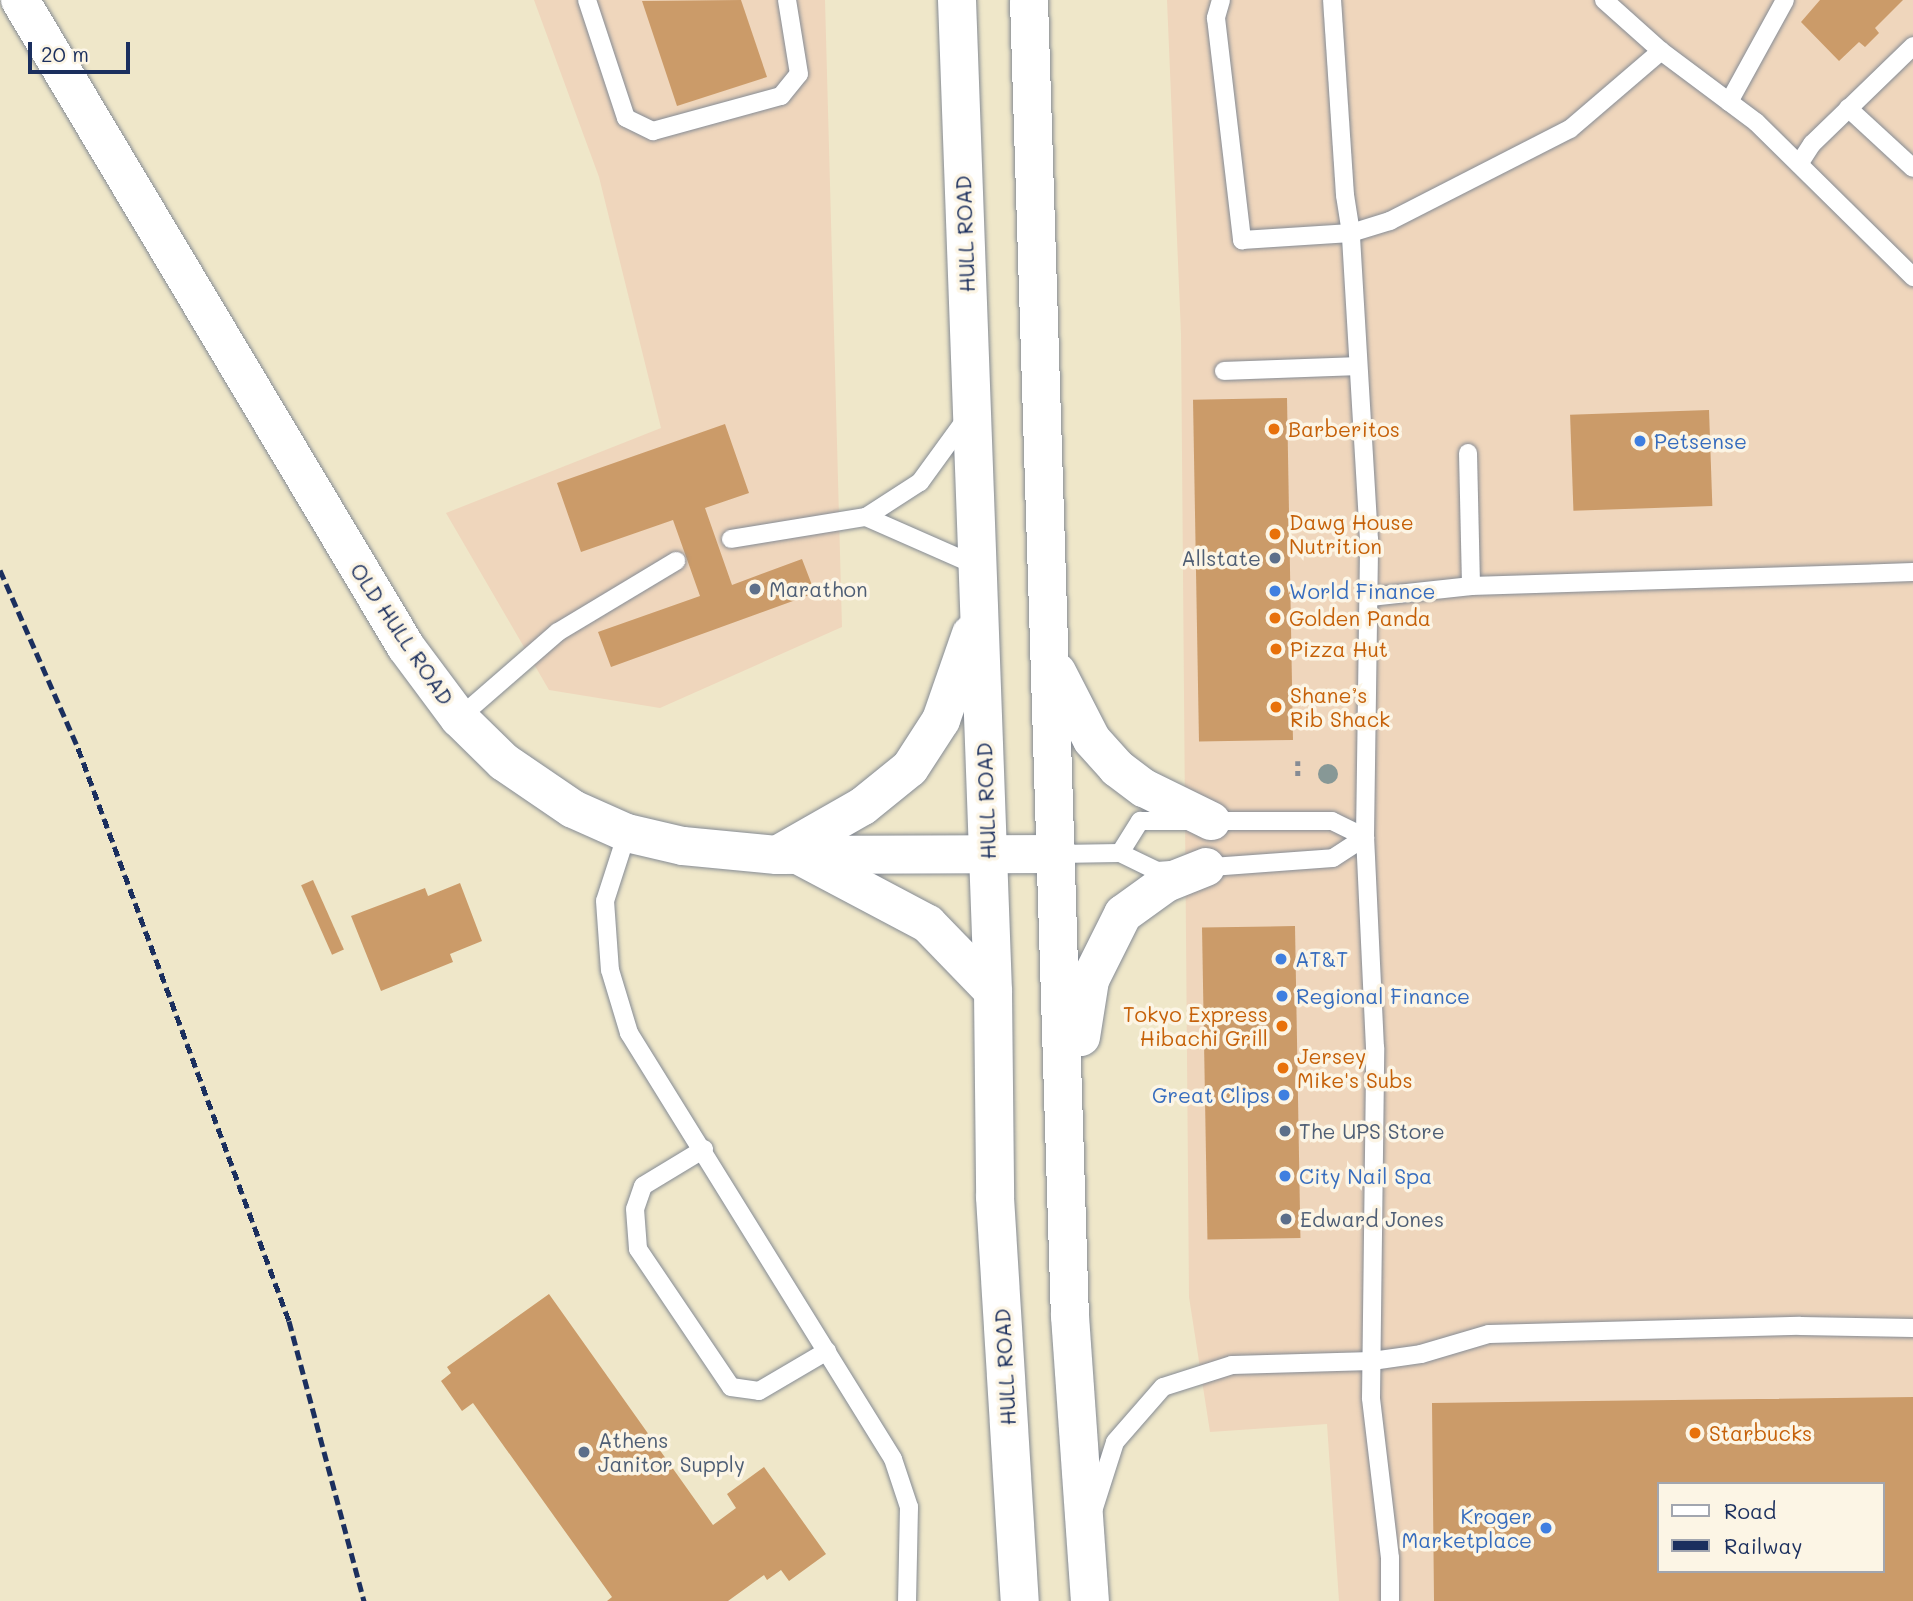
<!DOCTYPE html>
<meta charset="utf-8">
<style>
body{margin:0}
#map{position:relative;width:1913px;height:1601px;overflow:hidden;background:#efe7c9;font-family:Mali,sans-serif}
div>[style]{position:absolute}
.built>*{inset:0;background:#efd6bc}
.building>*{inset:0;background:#cb9b69;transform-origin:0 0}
.path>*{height:4.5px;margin-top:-2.25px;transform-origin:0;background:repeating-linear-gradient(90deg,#858b94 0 5px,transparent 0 10px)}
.roads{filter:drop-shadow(0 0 2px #858b94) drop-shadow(0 0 2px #858b94)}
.lane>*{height:18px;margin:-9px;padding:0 9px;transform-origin:9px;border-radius:9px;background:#fff}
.secondary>*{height:38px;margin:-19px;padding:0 19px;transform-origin:19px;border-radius:19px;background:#fff}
.highway>*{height:38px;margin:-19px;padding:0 19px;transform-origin:19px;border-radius:19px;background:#fff}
.rail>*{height:5px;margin-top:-2.5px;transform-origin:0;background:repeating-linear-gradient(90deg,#1b2f5e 0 10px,transparent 0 15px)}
.trees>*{width:20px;height:20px;margin:-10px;border-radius:50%;background:#879896}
.dots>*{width:19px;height:19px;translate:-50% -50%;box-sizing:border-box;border:4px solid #fcf5e5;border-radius:50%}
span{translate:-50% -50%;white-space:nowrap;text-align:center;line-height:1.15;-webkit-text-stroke:7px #fcf5e5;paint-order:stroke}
.street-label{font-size:21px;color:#1b2f5e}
.food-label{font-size:21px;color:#c56008}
.left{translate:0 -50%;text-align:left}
.right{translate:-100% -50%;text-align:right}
.shop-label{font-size:21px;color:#366cbe}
.service-label{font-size:21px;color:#4e5e75}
.legend{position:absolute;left:1657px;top:1482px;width:228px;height:91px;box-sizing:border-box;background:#fcf5e5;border:2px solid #a2a6af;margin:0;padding:9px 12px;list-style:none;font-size:21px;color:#1b2f5e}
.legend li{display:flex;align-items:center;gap:14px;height:35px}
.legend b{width:35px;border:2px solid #a2a6af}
.scale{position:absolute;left:28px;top:42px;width:102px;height:32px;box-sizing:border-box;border:4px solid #1b2f5e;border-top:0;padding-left:9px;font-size:21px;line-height:24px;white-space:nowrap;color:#1b2f5e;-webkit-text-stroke:5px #fcf5e5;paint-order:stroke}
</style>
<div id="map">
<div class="built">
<i style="clip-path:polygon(534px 0,825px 0,842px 627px,660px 708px,549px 690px,446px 513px,661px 428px,599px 177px)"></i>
<i style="clip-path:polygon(evenodd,1167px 0,1913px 0,1913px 1601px,1339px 1601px,1327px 1424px,1210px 1432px,1189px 1297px,1181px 334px,1167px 0,1659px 1484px,1883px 1484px,1883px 1571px,1659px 1571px,1659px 1484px)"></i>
</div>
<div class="building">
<i style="clip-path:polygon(741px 0,767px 77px,677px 106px,642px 1px)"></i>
<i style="clip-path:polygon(1820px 0,1903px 0,1875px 28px,1879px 33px,1865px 47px,1859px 42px,1839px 61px,1801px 22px)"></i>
<i style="left:1287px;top:398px;width:342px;height:94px;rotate:89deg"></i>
<i style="left:1709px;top:410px;width:96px;height:139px;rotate:88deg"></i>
<i style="clip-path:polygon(725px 424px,749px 493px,705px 508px,732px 585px,802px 559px,815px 593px,611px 667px,598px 632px,700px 596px,673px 520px,581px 552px,557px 483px)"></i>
<i style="left:313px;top:880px;width:76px;height:13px;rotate:66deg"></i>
<i style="clip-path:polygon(460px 883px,482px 941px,450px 954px,453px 962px,381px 991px,351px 916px,425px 888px,428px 896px)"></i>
<i style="left:1295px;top:926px;width:312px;height:93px;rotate:89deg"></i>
<i style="clip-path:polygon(549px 1294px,713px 1525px,736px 1508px,727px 1494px,764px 1467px,826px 1554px,789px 1581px,781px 1570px,767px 1580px,764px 1575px,728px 1601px,607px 1601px,612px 1597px,473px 1403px,462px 1411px,441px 1381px,451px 1373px,447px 1367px)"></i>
<i style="clip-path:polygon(evenodd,1913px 1397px,1913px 1601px,1434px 1601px,1432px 1403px,1913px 1397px,1659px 1484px,1883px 1484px,1883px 1571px,1659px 1571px,1659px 1484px)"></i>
</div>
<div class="path">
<i style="left:1298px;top:761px;width:15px;rotate:90deg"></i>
</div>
<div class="roads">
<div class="lane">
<i style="left:587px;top:0;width:124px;rotate:71.7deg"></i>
<i style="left:626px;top:118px;width:30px;rotate:26deg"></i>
<i style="left:653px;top:131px;width:133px;rotate:-15.3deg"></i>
<i style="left:781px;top:96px;width:28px;rotate:-51deg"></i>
<i style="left:799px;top:74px;width:75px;rotate:-99.2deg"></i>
<i style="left:1221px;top:0;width:19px;rotate:106deg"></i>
<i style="left:1216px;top:18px;width:224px;rotate:83.3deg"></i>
<i style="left:1242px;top:240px;width:109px;rotate:-3.7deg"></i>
<i style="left:1351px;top:233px;width:38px;rotate:-99deg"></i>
<i style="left:1345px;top:195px;width:195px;rotate:-93.8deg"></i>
<i style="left:1604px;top:0;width:76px;rotate:41.8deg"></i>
<i style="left:1661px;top:51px;width:119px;rotate:36.8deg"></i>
<i style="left:1756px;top:122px;width:221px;rotate:44.6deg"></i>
<i style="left:1729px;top:102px;width:116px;rotate:-61.2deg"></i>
<i style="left:1848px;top:108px;width:88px;rotate:42.7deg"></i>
<i style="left:1799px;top:164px;width:24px;rotate:-57deg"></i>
<i style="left:1812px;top:144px;width:141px;rotate:-44.1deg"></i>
<i style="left:1224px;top:371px;width:134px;rotate:-2.1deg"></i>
<i style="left:968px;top:416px;width:82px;rotate:126deg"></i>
<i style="left:920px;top:482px;width:64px;rotate:147.1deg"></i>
<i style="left:866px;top:517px;width:121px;rotate:23.8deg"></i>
<i style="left:1468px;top:453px;width:133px;rotate:88.7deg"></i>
<i style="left:731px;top:539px;width:137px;rotate:-9.3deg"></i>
<i style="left:1370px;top:597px;width:102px;rotate:-6.2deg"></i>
<i style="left:1471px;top:586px;width:442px;rotate:-1.8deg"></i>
<i style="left:459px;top:718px;width:131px;rotate:-41deg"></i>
<i style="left:558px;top:632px;width:138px;rotate:-31deg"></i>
<i style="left:627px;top:833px;width:71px;rotate:107.9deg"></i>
<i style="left:605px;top:901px;width:69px;rotate:85.9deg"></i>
<i style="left:610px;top:970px;width:66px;rotate:73.2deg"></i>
<i style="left:629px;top:1033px;width:501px;rotate:58.21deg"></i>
<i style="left:893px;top:1459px;width:51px;rotate:71.6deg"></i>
<i style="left:909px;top:1507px;width:94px;rotate:91.2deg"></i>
<i style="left:1120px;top:853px;width:38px;rotate:-58deg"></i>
<i style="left:1140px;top:821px;width:192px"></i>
<i style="left:1332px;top:821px;width:37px;rotate:26deg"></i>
<i style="left:1058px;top:854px;width:62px;rotate:-0.9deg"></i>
<i style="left:1120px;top:853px;width:41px;rotate:25.9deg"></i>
<i style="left:1157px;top:871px;width:176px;rotate:-4.2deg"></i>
<i style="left:1333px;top:858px;width:38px;rotate:-33deg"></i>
<i style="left:704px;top:1149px;width:71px;rotate:148.8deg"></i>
<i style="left:643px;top:1186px;width:24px;rotate:109deg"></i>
<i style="left:635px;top:1209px;width:40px;rotate:85.7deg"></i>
<i style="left:638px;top:1249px;width:166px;rotate:56deg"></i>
<i style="left:731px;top:1387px;width:28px;rotate:8deg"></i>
<i style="left:759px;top:1391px;width:79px;rotate:-30.5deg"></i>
<i style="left:1094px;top:1508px;width:69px;rotate:-72.3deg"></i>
<i style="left:1115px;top:1442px;width:73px;rotate:-48.9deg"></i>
<i style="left:1163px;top:1387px;width:72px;rotate:-17.7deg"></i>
<i style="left:1232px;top:1365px;width:140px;rotate:-1.6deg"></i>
<i style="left:1372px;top:1361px;width:49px;rotate:-8.1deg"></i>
<i style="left:1421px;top:1354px;width:71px;rotate:-16.4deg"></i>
<i style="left:1489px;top:1334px;width:311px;rotate:-1.5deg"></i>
<i style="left:1800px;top:1326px;width:113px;rotate:1deg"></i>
<i style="left:1390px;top:1601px;width:43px;rotate:-90deg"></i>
<i style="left:1390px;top:1558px;width:161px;rotate:-96.8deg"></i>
<i style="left:1371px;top:1398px;width:350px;rotate:-89.3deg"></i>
<i style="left:1375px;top:1048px;width:211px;rotate:-92.7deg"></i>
<i style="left:1365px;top:837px;width:297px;rotate:-89.2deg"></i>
<i style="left:1369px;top:540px;width:308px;rotate:-93.4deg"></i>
<i style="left:1351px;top:233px;width:41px;rotate:-17.1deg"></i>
<i style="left:1390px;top:221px;width:202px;rotate:-27.1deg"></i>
<i style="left:1570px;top:129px;width:120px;rotate:-40.6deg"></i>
</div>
<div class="secondary">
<i style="left:20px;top:0;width:753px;rotate:59.18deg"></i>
<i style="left:406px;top:647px;width:89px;rotate:53.3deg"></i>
<i style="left:459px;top:718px;width:63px;rotate:44.4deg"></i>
<i style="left:504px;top:762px;width:83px;rotate:34.3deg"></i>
<i style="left:573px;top:809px;width:59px;rotate:24deg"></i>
<i style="left:627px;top:833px;width:57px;rotate:13.1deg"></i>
<i style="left:683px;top:846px;width:94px;rotate:5.5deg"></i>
<i style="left:777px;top:855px;width:281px;rotate:-0.2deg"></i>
</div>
<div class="highway">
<i style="left:957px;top:0;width:992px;rotate:87.92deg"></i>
<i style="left:993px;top:991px;width:206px;rotate:89.4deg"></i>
<i style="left:995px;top:1197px;width:405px;rotate:86.5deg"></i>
<i style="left:1029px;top:0;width:1317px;rotate:88.22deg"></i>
<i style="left:1070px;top:1316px;width:286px;rotate:86deg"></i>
<i style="left:1057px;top:672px;width:76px;rotate:62.8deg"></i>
<i style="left:1092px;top:740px;width:38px;rotate:48deg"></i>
<i style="left:1117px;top:768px;width:34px;rotate:37deg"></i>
<i style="left:1144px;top:788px;width:75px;rotate:26.2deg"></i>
<i style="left:796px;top:854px;width:149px;rotate:27.9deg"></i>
<i style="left:928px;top:924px;width:93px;rotate:45.9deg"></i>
<i style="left:777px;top:855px;width:99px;rotate:-29.7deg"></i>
<i style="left:863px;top:806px;width:60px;rotate:-39deg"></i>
<i style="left:910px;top:768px;width:57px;rotate:-57.1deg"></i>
<i style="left:941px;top:720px;width:91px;rotate:-70.8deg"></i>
<i style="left:1081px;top:1037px;width:58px;rotate:-81deg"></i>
<i style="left:1090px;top:980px;width:74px;rotate:-63.4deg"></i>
<i style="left:1123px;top:914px;width:53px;rotate:-35.8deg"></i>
<i style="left:1166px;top:883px;width:43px;rotate:-21.8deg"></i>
</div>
</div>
<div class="rail">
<i style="left:0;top:570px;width:194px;rotate:66.3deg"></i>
<i style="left:78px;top:748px;width:611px;rotate:69.78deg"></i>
<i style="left:289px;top:1321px;width:290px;rotate:75deg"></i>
</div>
<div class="trees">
<i style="left:1328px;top:774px"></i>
</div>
<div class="dots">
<i style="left:1274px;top:429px;background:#e8710a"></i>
<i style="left:1640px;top:441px;background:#3f7fe0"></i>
<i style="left:1275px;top:534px;background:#e8710a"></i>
<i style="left:1275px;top:558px;background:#5c6f8a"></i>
<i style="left:755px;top:589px;background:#5c6f8a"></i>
<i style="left:1275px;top:591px;background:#3f7fe0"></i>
<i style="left:1275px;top:618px;background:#e8710a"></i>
<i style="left:1276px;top:649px;background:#e8710a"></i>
<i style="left:1276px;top:707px;background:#e8710a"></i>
<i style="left:1281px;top:959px;background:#3f7fe0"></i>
<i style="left:1282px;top:996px;background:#3f7fe0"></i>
<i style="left:1282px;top:1026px;background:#e8710a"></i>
<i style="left:1283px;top:1068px;background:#e8710a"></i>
<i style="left:1284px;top:1095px;background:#3f7fe0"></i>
<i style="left:1285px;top:1131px;background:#5c6f8a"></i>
<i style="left:1285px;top:1176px;background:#3f7fe0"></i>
<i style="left:1286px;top:1219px;background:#5c6f8a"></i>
<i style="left:1695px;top:1433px;background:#e8710a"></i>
<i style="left:584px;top:1452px;background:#5c6f8a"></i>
<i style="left:1546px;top:1528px;background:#3f7fe0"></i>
</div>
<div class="street-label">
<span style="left:965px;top:234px;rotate:-92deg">HULL ROAD</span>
<span style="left:402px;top:634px;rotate:56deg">OLD HULL ROAD</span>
<span style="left:986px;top:801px;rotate:-92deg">HULL ROAD</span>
<span style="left:1005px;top:1367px;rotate:-93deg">HULL ROAD</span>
</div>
<div class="food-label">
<span class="left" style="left:1288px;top:429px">Barberitos</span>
<span class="left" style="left:1289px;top:534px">Dawg House<br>Nutrition</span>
<span class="left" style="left:1289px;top:618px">Golden Panda</span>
<span class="left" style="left:1290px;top:649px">Pizza Hut</span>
<span class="left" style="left:1290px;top:707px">Shane’s<br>Rib Shack</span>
<span class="right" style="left:1268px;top:1026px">Tokyo Express<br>Hibachi Grill</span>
<span class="left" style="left:1297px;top:1068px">Jersey<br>Mike's Subs</span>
<span class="left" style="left:1709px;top:1433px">Starbucks</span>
</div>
<div class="shop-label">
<span class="left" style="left:1654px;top:441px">Petsense</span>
<span class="left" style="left:1289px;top:591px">World Finance</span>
<span class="left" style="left:1295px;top:959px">AT&amp;T</span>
<span class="left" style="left:1296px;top:996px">Regional Finance</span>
<span class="right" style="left:1270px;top:1095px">Great Clips</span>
<span class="left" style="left:1299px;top:1176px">City Nail Spa</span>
<span class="right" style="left:1532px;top:1528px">Kroger<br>Marketplace</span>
</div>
<div class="service-label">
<span class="right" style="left:1261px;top:558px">Allstate</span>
<span class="left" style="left:769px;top:589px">Marathon</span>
<span class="left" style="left:1299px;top:1131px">The UPS Store</span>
<span class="left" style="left:1300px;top:1219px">Edward Jones</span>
<span class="left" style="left:598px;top:1452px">Athens<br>Janitor Supply</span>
</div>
<ul class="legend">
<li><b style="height:9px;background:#fff"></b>Road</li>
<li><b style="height:9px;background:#1b2f5e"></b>Railway</li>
</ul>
<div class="scale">20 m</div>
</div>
